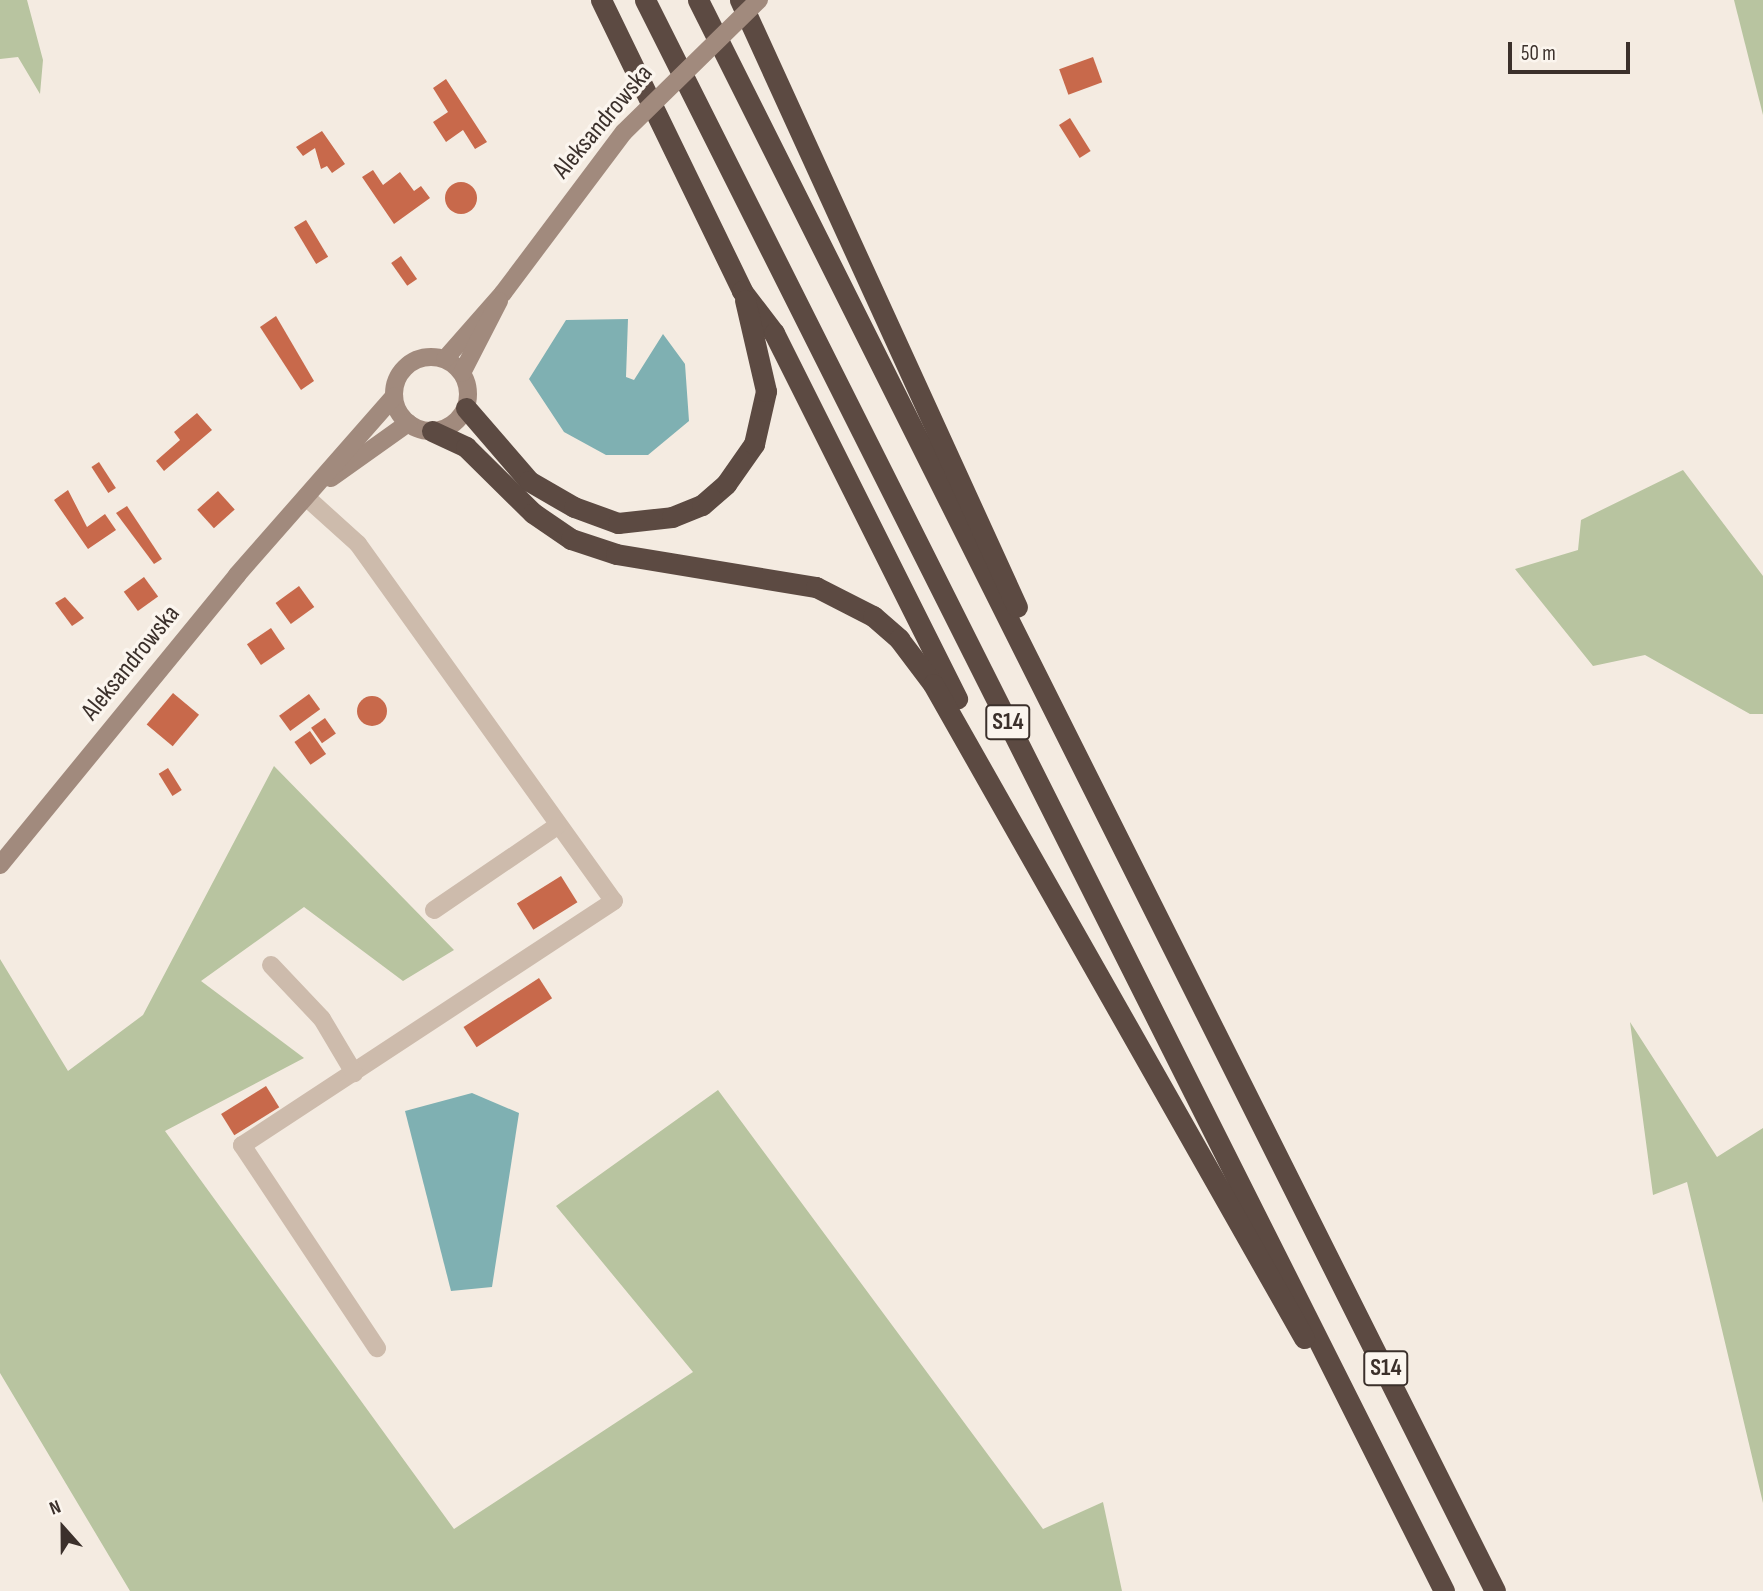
<!DOCTYPE html>
<style>
body{margin:0}
#map{position:relative;width:1763px;height:1591px;overflow:hidden;background:#f4ebe1;font-family:"Sofia Sans Condensed",sans-serif}
div>[style]{position:absolute}
.green>*{inset:0;background:#b8c4a0}
.water>*{inset:0;background:#7fb0b2}
.building>*{inset:0;background:#c8694b;transform-origin:0 0}
.round{border-radius:50%}
.street>*{height:18px;margin:-9px;padding:0 9px;transform-origin:9px;border-radius:9px;background:#cdbbac}
.secondary>*{height:18px;margin:-9px;padding:0 9px;transform-origin:9px;border-radius:9px;background:#a18a7d}
.secondary>.ring{margin:-9px;padding:0;box-sizing:content-box;background:none;border:18px solid #a18a7d;border-radius:50%}
.highway>*{height:21px;margin:-10.5px;padding:0 10.5px;transform-origin:10.5px;border-radius:10.5px;background:#5c4a42}
.secondary-bridge>*{height:18px;margin:-9px;padding:0 9px;transform-origin:9px;border-radius:9px;background:#a18a7d}
span{translate:-50% -50%;white-space:nowrap;text-align:center;line-height:1.15;-webkit-text-stroke:7px #fbf5ee;paint-order:stroke}
.shield-label span{padding:2px 5px;background:#fbf5ee;border:2px solid;border-radius:5px;-webkit-text-stroke-width:0}
.shield-label{font-size:24px;color:#3b302b;font-weight:700}
.street-label{font-size:26px;color:#3b302b}
.north{position:absolute;left:28px;top:1493px;width:70px;height:70px;-webkit-text-stroke:5px #fbf5ee;paint-order:stroke;rotate:339deg;font-size:19px;font-weight:700;line-height:28px;text-align:center;color:#3b302b}
.north::after{content:'';display:block;margin:auto;width:24px;height:32px;background:#3b302b;clip-path:polygon(50% 0,100% 100%,50% 72%,0 100%)}
.scale{position:absolute;left:1508px;top:42px;width:122px;height:32px;box-sizing:border-box;border:4px solid #3b302b;border-top:0;padding-left:9px;font-size:21px;line-height:24px;white-space:nowrap;color:#3b302b;-webkit-text-stroke:5px #fbf5ee;paint-order:stroke}
</style>
<div id="map">
<div class="green">
<i style="clip-path:polygon(0 0,27px 0,43px 60px,40px 94px,18px 57px,0 59px)"></i>
<i style="clip-path:polygon(1734px 0,1763px 0,1763px 115px)"></i>
<i style="clip-path:polygon(1683px 470px,1763px 576px,1763px 714px,1750px 714px,1645px 655px,1593px 666px,1515px 569px,1578px 550px,1581px 520px)"></i>
<i style="clip-path:polygon(274px 766px,454px 950px,403px 981px,304px 907px,201px 981px,304px 1058px,165px 1131px,454px 1529px,693px 1372px,556px 1206px,718px 1090px,1043px 1529px,1103px 1502px,1122px 1591px,130px 1591px,0 1373px,0 959px,68px 1071px,143px 1015px)"></i>
<i style="clip-path:polygon(1630px 1022px,1717px 1157px,1763px 1128px,1763px 1503px,1687px 1182px,1653px 1195px)"></i>
</div>
<div class="water">
<i style="clip-path:polygon(628px 319px,626px 377px,634px 380px,663px 334px,685px 364px,689px 421px,648px 455px,606px 455px,564px 432px,529px 379px,566px 320px)"></i>
<i style="clip-path:polygon(472px 1093px,519px 1113px,492px 1287px,451px 1291px,405px 1111px)"></i>
</div>
<div class="building">
<i style="left:1093px;top:57px;width:27px;height:36px;rotate:70deg"></i>
<i style="clip-path:polygon(446px 79px,487px 142px,475px 149px,463px 130px,446px 142px,433px 122px,448px 112px,433px 88px)"></i>
<i style="left:1070px;top:118px;width:39px;height:13px;rotate:58deg"></i>
<i style="clip-path:polygon(322px 131px,345px 164px,332px 173px,327px 166px,321px 169px,315px 148px,303px 156px,296px 147px)"></i>
<i style="clip-path:polygon(373px 170px,383px 185px,400px 172px,414px 191px,421px 186px,430px 198px,394px 224px,362px 177px)"></i>
<i class="round" style="left:445px;top:182px;width:32px;height:32px"></i>
<i style="left:306px;top:220px;width:43px;height:14px;rotate:59deg"></i>
<i style="left:401px;top:256px;width:28px;height:12px;rotate:55deg"></i>
<i style="clip-path:polygon(276px 316px,314px 381px,301px 390px,260px 327px)"></i>
<i style="clip-path:polygon(197px 413px,212px 430px,164px 471px,156px 461px,180px 440px,174px 432px)"></i>
<i style="left:99px;top:462px;width:31px;height:9px;rotate:57deg"></i>
<i style="clip-path:polygon(68px 490px,87px 527px,105px 514px,116px 530px,88px 549px,54px 500px)"></i>
<i style="left:218px;top:491px;width:25px;height:28px;rotate:48deg"></i>
<i style="clip-path:polygon(127px 506px,162px 559px,154px 564px,116px 513px)"></i>
<i style="left:144px;top:577px;width:24px;height:25px;rotate:54deg"></i>
<i style="left:299px;top:586px;width:26px;height:29px;rotate:54deg"></i>
<i style="clip-path:polygon(65px 597px,84px 618px,72px 626px,55px 603px)"></i>
<i style="left:271px;top:628px;width:25px;height:29px;rotate:56deg"></i>
<i style="left:173px;top:693px;width:34px;height:41px;rotate:40deg"></i>
<i style="left:309px;top:694px;width:19px;height:37px;rotate:54deg"></i>
<i class="round" style="left:357px;top:696px;width:30px;height:30px"></i>
<i style="left:325px;top:718px;width:19px;height:17px;rotate:55deg"></i>
<i style="left:310px;top:731px;width:28px;height:19px;rotate:55deg"></i>
<i style="left:168px;top:768px;width:26px;height:11px;rotate:58deg"></i>
<i style="left:561px;top:876px;width:31px;height:52px;rotate:58deg"></i>
<i style="left:539px;top:978px;width:24px;height:90px;rotate:57deg"></i>
<i style="left:266px;top:1086px;width:25px;height:53px;rotate:58deg"></i>
</div>
<div class="street">
<i style="left:306px;top:497px;width:70px;rotate:42.1deg"></i>
<i style="left:358px;top:544px;width:439px;rotate:54.4deg"></i>
<i style="left:614px;top:901px;width:445px;rotate:146.7deg"></i>
<i style="left:242px;top:1145px;width:244px;rotate:56.4deg"></i>
<i style="left:434px;top:910px;width:149px;rotate:-34.3deg"></i>
<i style="left:271px;top:965px;width:74px;rotate:46.6deg"></i>
<i style="left:322px;top:1019px;width:63px;rotate:59.3deg"></i>
</div>
<div class="secondary">
<i class="ring" style="left:394px;top:357px;width:56px;height:56px"></i>
<i style="left:445px;top:359px;width:88px;rotate:-48.7deg"></i>
<i style="left:503px;top:293px;width:201px;rotate:-53.1deg"></i>
<i style="left:462px;top:373px;width:81px;rotate:-62.8deg"></i>
<i style="left:331px;top:478px;width:95px;rotate:-35.5deg"></i>
<i style="left:0;top:865px;width:375px;rotate:-50.7deg"></i>
<i style="left:237px;top:575px;width:238px;rotate:-48.7deg"></i>
</div>
<div class="highway">
<i style="left:601px;top:0;width:323px;rotate:64.1deg"></i>
<i style="left:742px;top:291px;width:53px;rotate:52.7deg"></i>
<i style="left:774px;top:333px;width:409px;rotate:63.4deg"></i>
<i style="left:645px;top:0;width:1780px;rotate:63.33deg"></i>
<i style="left:698px;top:0;width:1779px;rotate:63.39deg"></i>
<i style="left:740px;top:0;width:667px;rotate:65.47deg"></i>
<i style="left:466px;top:408px;width:96px;rotate:49.2deg"></i>
<i style="left:529px;top:481px;width:52px;rotate:30deg"></i>
<i style="left:574px;top:507px;width:47px;rotate:20deg"></i>
<i style="left:618px;top:523px;width:54px;rotate:-6.3deg"></i>
<i style="left:672px;top:517px;width:32px;rotate:-22deg"></i>
<i style="left:702px;top:505px;width:32px;rotate:-41deg"></i>
<i style="left:726px;top:484px;width:49px;rotate:-55deg"></i>
<i style="left:754px;top:444px;width:54px;rotate:-77.2deg"></i>
<i style="left:766px;top:391px;width:93px;rotate:-103deg"></i>
<i style="left:432px;top:431px;width:38px;rotate:25deg"></i>
<i style="left:466px;top:447px;width:94px;rotate:44.6deg"></i>
<i style="left:533px;top:513px;width:46px;rotate:34.4deg"></i>
<i style="left:571px;top:539px;width:47px;rotate:18.4deg"></i>
<i style="left:616px;top:554px;width:203px;rotate:9.4deg"></i>
<i style="left:816px;top:587px;width:64px;rotate:27deg"></i>
<i style="left:873px;top:616px;width:35px;rotate:41deg"></i>
<i style="left:899px;top:639px;width:56px;rotate:52.9deg"></i>
<i style="left:933px;top:684px;width:752px;rotate:60.43deg"></i>
</div>
<div class="secondary-bridge">
<i style="left:624px;top:132px;width:189px;rotate:-44.4deg"></i>
</div>
<div class="shield-label">
<span style="left:1008px;top:722px">S14</span>
<span style="left:1386px;top:1368px">S14</span>
</div>
<div class="street-label">
<span style="left:603px;top:122px;rotate:-50deg">Aleksandrowska</span>
<span style="left:131px;top:663px;rotate:-51deg">Aleksandrowska</span>
</div>
<div class="north">N</div>
<div class="scale">50 m</div>
</div>
